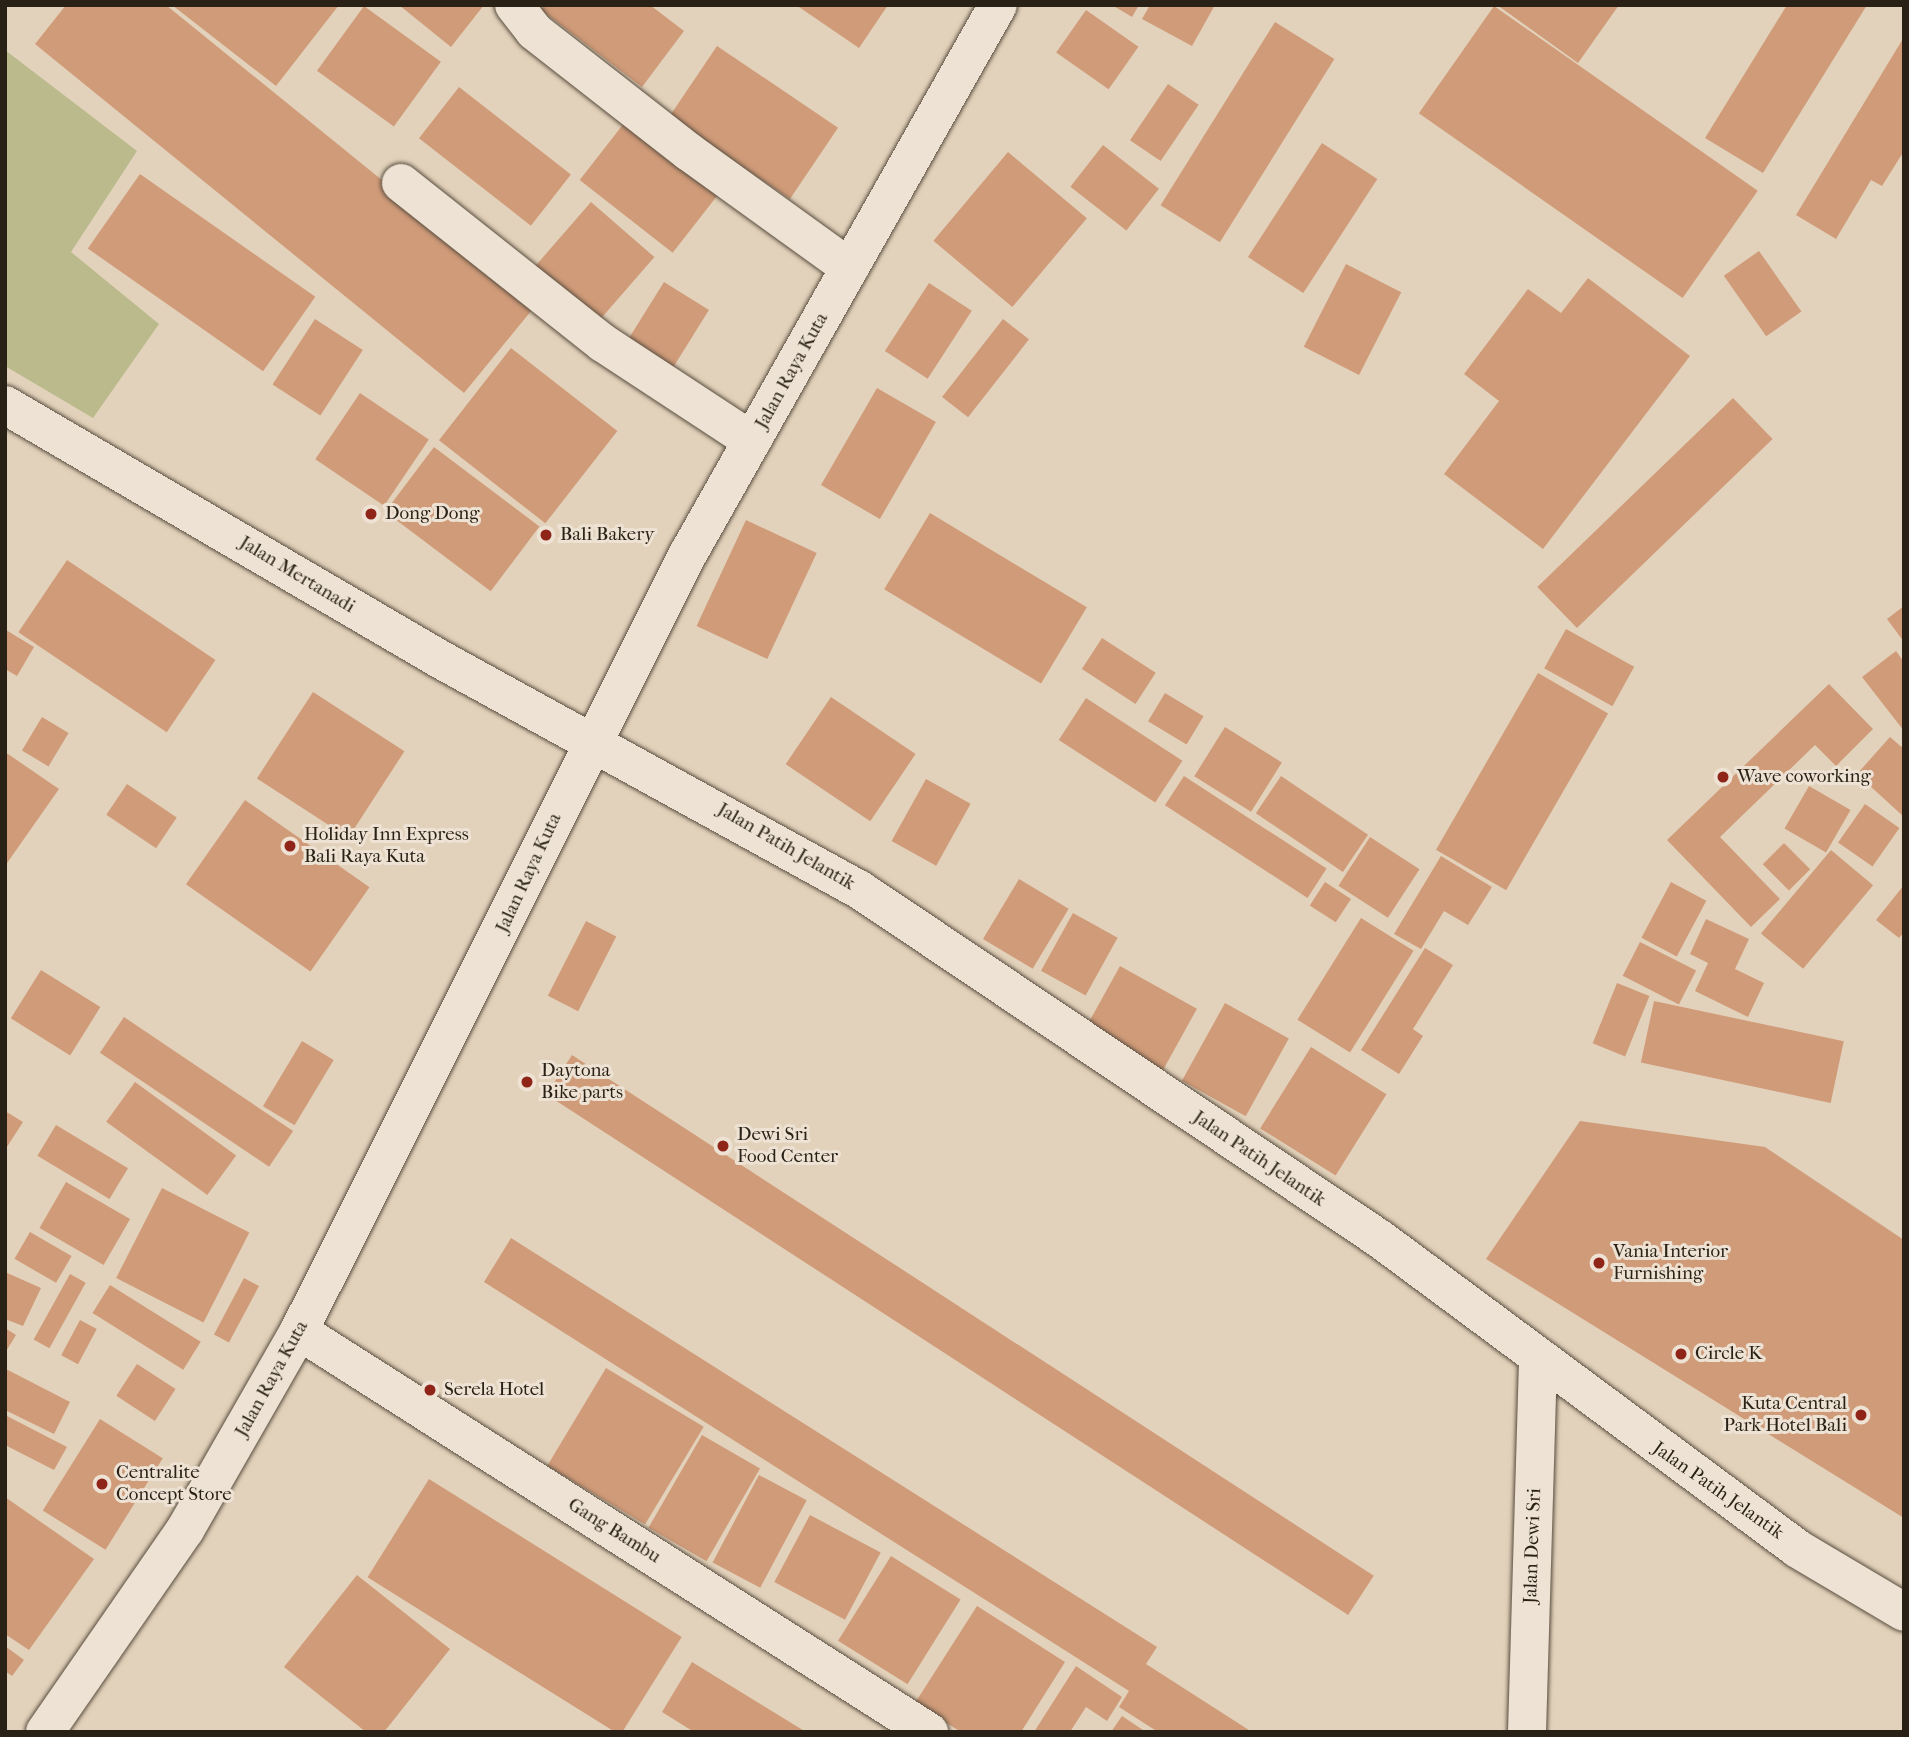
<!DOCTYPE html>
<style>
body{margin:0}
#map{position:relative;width:1909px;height:1737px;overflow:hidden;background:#e3d2bb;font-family:"IM FELL French Canon",serif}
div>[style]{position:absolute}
.green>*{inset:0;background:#baba8c}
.building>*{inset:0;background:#d09b79;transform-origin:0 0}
.roads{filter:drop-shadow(0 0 2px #584d3f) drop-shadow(0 0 2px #584d3f)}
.street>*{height:38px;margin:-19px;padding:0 19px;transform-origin:19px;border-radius:19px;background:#ede2d3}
.secondary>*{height:38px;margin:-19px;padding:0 19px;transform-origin:19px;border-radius:19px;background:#ede2d3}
.dots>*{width:19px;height:19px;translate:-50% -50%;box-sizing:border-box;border:4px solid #ede2d3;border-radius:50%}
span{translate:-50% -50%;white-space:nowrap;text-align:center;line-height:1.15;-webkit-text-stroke:6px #ede2d3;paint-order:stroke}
.street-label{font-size:19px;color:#2a2116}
.poi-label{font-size:19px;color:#2a2116}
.left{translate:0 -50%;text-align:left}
.right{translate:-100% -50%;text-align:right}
.frame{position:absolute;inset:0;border:7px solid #2a2116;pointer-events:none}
</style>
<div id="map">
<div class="green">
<i style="clip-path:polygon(5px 50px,137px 151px,71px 252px,159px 324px,93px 418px,5px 366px)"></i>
</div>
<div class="building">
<i style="clip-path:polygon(66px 5px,166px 5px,536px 305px,464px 393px,35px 44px)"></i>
<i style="clip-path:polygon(172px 5px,339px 5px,276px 86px)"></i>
<i style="clip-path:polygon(399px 5px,484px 5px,451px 47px)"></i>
<i style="clip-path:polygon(545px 5px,650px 5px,684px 31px,642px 87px,541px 10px)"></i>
<i style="clip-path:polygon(796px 5px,888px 5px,859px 48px)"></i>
<i style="clip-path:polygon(1112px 5px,1139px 5px,1132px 17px)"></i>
<i style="clip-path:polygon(1150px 5px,1215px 5px,1192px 46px,1142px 19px)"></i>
<i style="clip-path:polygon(1497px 5px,1619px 5px,1578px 63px)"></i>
<i style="clip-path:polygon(1787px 5px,1867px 5px,1763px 173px,1705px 138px)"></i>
<i style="left:364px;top:6px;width:95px;height:80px;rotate:36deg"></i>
<i style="left:1494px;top:6px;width:322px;height:131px;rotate:35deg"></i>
<i style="left:1086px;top:10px;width:64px;height:52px;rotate:35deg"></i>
<i style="left:1275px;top:22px;width:70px;height:216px;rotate:32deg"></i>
<i style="clip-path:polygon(1904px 37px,1904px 151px,1882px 186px,1871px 180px,1836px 239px,1796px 215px)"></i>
<i style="left:717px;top:46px;width:146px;height:86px;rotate:34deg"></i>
<i style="left:1168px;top:84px;width:37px;height:68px;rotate:34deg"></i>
<i style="left:459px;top:87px;width:142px;height:65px;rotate:38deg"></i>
<i style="left:632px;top:113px;width:118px;height:85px;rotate:38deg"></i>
<i style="left:1322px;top:143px;width:66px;height:136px;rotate:33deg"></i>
<i style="left:1103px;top:145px;width:71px;height:53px;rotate:38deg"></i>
<i style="left:1008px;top:152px;width:103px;height:116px;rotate:40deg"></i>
<i style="left:140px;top:174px;width:214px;height:91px;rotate:35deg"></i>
<i style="left:591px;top:202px;width:84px;height:92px;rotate:41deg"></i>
<i style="left:1759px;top:251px;width:74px;height:43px;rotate:55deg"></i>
<i style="left:1346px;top:264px;width:62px;height:93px;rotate:27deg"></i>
<i style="clip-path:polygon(1588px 278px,1690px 356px,1543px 549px,1444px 474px,1499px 401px,1464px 374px,1528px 289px,1561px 313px)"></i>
<i style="left:664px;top:282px;width:53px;height:78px;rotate:32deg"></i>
<i style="left:929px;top:283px;width:51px;height:81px;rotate:33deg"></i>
<i style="left:315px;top:319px;width:57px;height:78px;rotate:33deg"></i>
<i style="left:1003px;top:319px;width:33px;height:99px;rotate:38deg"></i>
<i style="left:511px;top:348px;width:135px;height:117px;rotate:38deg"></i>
<i style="left:877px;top:388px;width:68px;height:112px;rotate:30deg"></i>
<i style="left:360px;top:393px;width:83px;height:80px;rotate:34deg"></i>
<i style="left:1733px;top:398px;width:57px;height:272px;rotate:46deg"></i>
<i style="left:434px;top:447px;width:132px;height:81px;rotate:37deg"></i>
<i style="left:930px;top:513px;width:183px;height:89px;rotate:31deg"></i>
<i style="left:746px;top:520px;width:78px;height:117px;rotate:25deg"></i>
<i style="left:67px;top:560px;width:179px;height:87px;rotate:34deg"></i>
<i style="clip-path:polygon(1904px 606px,1904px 642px,1887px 619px)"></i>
<i style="left:1566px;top:629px;width:78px;height:45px;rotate:29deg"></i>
<i style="clip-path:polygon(6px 630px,34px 647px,17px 676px,5px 669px)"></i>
<i style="left:1102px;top:638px;width:64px;height:37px;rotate:33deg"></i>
<i style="clip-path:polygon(1896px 651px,1904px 662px,1904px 731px,1862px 677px)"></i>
<i style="left:1538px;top:673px;width:81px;height:204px;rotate:30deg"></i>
<i style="clip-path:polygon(1829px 684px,1873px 729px,1836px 766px,1815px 745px,1720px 837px,1780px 899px,1751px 927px,1667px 840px)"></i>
<i style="left:313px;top:692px;width:109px;height:103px;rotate:33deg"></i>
<i style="left:1165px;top:693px;width:45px;height:33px;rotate:31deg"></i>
<i style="left:831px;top:697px;width:102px;height:81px;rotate:34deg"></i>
<i style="left:1086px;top:698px;width:115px;height:50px;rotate:33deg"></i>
<i style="left:42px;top:717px;width:31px;height:39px;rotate:31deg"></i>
<i style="left:1225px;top:727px;width:67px;height:58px;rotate:32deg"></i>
<i style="clip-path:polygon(1890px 737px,1904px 749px,1904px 817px,1857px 774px)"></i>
<i style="clip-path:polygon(5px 752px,59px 789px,5px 866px)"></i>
<i style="left:1184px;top:776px;width:170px;height:35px;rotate:33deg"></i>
<i style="left:1281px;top:776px;width:105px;height:45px;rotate:34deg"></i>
<i style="left:926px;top:779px;width:51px;height:71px;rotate:29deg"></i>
<i style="left:127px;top:784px;width:60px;height:37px;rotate:34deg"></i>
<i style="left:1809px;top:786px;width:48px;height:49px;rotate:30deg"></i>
<i style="left:245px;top:800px;width:152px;height:103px;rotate:35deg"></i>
<i style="left:1865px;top:804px;width:42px;height:47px;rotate:35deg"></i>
<i style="left:1370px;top:837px;width:59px;height:58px;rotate:33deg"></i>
<i style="left:1784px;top:843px;width:37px;height:30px;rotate:45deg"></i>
<i style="left:1831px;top:850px;width:55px;height:109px;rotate:40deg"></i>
<i style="clip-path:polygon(1441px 856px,1492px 887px,1468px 925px,1444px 911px,1421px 949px,1394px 934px)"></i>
<i style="left:1019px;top:879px;width:58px;height:70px;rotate:31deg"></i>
<i style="left:1325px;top:882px;width:31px;height:28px;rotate:33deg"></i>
<i style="left:1671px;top:882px;width:40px;height:63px;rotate:28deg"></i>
<i style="clip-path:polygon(1904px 885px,1904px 932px,1899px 938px,1876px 920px)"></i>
<i style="left:1073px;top:913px;width:51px;height:66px;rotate:29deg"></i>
<i style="left:1361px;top:918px;width:62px;height:120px;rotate:32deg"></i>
<i style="clip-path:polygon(1706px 919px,1749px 939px,1735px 969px,1764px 983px,1748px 1017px,1695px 991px,1708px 963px,1690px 954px)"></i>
<i style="left:586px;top:921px;width:34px;height:84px;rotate:27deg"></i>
<i style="left:1640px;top:942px;width:63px;height:38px;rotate:27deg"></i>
<i style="clip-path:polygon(1425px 948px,1453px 965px,1413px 1029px,1423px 1036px,1399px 1074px,1361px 1050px)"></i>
<i style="left:1120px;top:966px;width:88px;height:78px;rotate:29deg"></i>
<i style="left:41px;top:970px;width:70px;height:57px;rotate:32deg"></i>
<i style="left:1617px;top:983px;width:35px;height:65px;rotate:22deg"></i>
<i style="left:1654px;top:1001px;width:194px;height:63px;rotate:12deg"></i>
<i style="left:1225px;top:1003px;width:73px;height:89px;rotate:29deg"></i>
<i style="left:124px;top:1017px;width:204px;height:43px;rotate:34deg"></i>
<i style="left:302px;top:1041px;width:37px;height:76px;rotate:31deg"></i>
<i style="left:1311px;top:1047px;width:89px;height:96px;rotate:32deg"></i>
<i style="left:572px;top:1055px;width:956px;height:47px;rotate:33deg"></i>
<i style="left:135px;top:1082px;width:125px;height:49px;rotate:36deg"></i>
<i style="clip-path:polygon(5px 1111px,23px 1122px,5px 1150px)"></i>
<i style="clip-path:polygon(1580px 1121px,1765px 1147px,1904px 1240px,1904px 1518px,1486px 1259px)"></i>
<i style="left:56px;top:1125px;width:84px;height:36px;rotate:31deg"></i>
<i style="left:66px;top:1182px;width:74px;height:53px;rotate:30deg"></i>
<i style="left:162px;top:1188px;width:98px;height:101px;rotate:27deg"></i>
<i style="left:30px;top:1232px;width:48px;height:31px;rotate:30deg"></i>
<i style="clip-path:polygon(511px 1238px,1157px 1647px,1146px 1664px,1252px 1732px,1158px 1732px,1119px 1707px,1129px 1691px,484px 1282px)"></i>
<i style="clip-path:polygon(5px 1272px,41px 1288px,23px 1326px,5px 1319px)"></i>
<i style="left:70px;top:1274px;width:18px;height:75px;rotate:29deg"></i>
<i style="left:244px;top:1278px;width:17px;height:64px;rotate:28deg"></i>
<i style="left:110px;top:1285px;width:107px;height:33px;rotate:32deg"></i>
<i style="left:80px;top:1320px;width:19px;height:40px;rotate:28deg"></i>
<i style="clip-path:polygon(5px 1328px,16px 1335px,5px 1353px)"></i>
<i style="left:137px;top:1364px;width:46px;height:38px;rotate:33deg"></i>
<i style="left:606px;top:1368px;width:114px;height:114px;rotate:31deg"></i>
<i style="clip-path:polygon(6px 1369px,70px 1402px,54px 1434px,5px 1410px)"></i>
<i style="clip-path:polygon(5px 1415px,67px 1447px,54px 1470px,5px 1445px)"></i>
<i style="left:100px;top:1419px;width:74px;height:108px;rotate:32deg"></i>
<i style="left:702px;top:1435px;width:67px;height:107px;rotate:30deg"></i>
<i style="left:759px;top:1475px;width:54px;height:99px;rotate:28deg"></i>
<i style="left:429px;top:1479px;width:298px;height:116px;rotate:32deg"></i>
<i style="clip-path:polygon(5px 1497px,94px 1559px,29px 1650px,5px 1634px)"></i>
<i style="left:810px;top:1515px;width:80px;height:76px;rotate:28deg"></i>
<i style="left:891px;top:1556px;width:82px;height:100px;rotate:32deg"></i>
<i style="clip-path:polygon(357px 1575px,450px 1649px,384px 1732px,366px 1732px,284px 1667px)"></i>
<i style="clip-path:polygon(977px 1606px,1065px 1662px,1021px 1732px,961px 1732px,915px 1703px)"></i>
<i style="clip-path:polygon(5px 1646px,24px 1660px,12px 1676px,5px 1671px)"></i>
<i style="clip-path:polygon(692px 1662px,806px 1732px,694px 1732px,662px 1712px)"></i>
<i style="clip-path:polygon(1076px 1666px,1122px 1697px,1107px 1721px,1086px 1707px,1070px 1732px,1034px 1732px)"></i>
<i style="clip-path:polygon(1122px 1716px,1146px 1732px,1111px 1732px)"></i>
</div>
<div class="roads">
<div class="street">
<i style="left:514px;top:5px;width:33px;rotate:52deg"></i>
<i style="left:534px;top:31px;width:197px;rotate:38deg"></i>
<i style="left:689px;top:152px;width:198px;rotate:35.8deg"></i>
<i style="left:401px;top:183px;width:258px;rotate:38.4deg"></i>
<i style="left:603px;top:343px;width:178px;rotate:33.3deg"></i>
<i style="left:299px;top:1331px;width:747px;rotate:32.48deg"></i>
</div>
<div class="secondary">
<i style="left:5px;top:405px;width:499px;rotate:30.3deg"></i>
<i style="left:436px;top:657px;width:484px;rotate:28.8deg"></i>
<i style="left:860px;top:890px;width:626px;rotate:33.87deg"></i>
<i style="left:1380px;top:1239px;width:520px;rotate:36.56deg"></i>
<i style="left:1798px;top:1549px;width:123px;rotate:30.7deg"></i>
<i style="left:45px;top:1732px;width:246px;rotate:-55.3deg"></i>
<i style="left:185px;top:1530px;width:229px;rotate:-60.2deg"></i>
<i style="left:299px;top:1331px;width:869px;rotate:-63.41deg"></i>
<i style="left:688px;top:554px;width:630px;rotate:-60.55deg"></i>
<i style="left:1527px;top:1732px;width:373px;rotate:-88.3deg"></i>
</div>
</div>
<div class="dots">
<i style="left:371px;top:514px;background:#8f2418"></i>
<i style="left:546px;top:535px;background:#8f2418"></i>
<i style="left:1723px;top:777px;background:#8f2418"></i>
<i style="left:290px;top:846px;background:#8f2418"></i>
<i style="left:527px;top:1082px;background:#8f2418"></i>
<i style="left:723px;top:1146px;background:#8f2418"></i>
<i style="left:1599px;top:1263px;background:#8f2418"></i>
<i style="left:1681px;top:1354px;background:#8f2418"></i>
<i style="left:430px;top:1390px;background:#8f2418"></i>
<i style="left:1861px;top:1415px;background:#8f2418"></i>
<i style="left:102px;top:1484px;background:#8f2418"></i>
</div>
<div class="street-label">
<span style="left:792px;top:371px;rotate:-61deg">Jalan Raya Kuta</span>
<span style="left:297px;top:575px;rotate:31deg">Jalan Mertanadi</span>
<span style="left:786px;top:847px;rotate:30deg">Jalan Patih Jelantik</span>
<span style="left:529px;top:873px;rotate:-65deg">Jalan Raya Kuta</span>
<span style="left:1259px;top:1159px;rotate:34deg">Jalan Patih Jelantik</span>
<span style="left:272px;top:1379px;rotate:-61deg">Jalan Raya Kuta</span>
<span style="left:1718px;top:1491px;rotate:35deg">Jalan Patih Jelantik</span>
<span style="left:614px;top:1531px;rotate:32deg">Gang Bambu</span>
<span style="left:1533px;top:1546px;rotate:-88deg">Jalan Dewi Sri</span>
</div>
<div class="poi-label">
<span class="left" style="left:385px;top:514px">Dong Dong</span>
<span class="left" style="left:560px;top:535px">Bali Bakery</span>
<span class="left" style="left:1737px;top:777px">Wave coworking</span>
<span class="left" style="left:304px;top:846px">Holiday Inn Express<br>Bali Raya Kuta</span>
<span class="left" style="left:541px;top:1082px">Daytona<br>Bike parts</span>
<span class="left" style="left:737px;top:1146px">Dewi Sri<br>Food Center</span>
<span class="left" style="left:1613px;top:1263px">Vania Interior<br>Furnishing</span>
<span class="left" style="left:1695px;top:1354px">Circle K</span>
<span class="left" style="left:444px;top:1390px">Serela Hotel</span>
<span class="right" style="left:1847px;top:1415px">Kuta Central<br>Park Hotel Bali</span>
<span class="left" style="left:116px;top:1484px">Centralite<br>Concept Store</span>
</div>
<div class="frame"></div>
</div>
